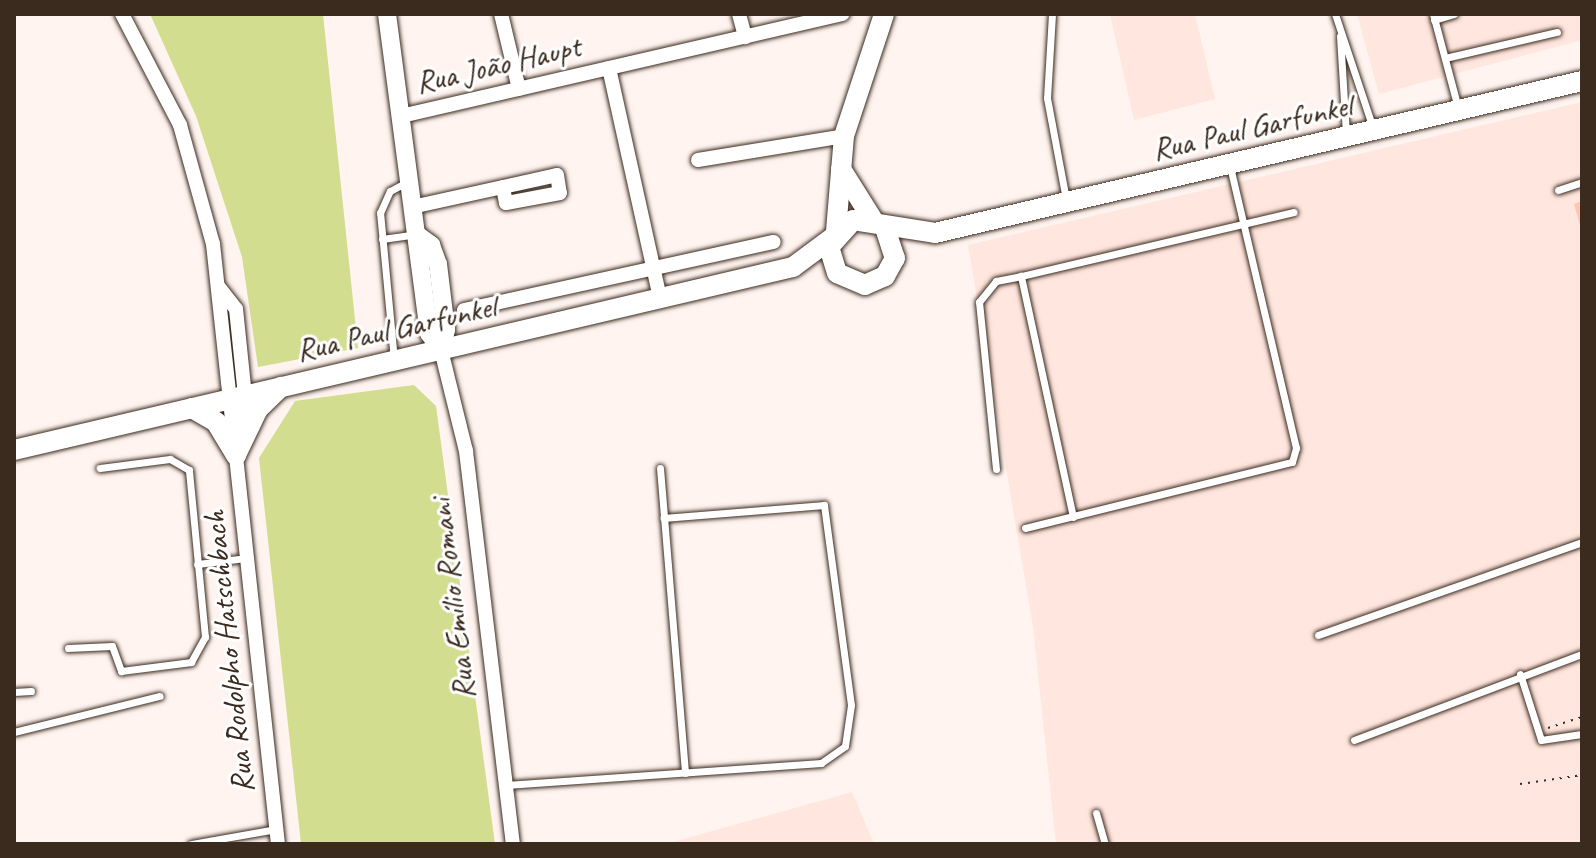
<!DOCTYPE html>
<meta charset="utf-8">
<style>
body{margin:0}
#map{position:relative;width:1596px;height:858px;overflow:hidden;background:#fff4f0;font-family:Caveat,sans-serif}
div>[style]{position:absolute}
.built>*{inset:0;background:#ffe6de}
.green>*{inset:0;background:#d2dd8f}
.building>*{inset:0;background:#fec6b3}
.path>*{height:2px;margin-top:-1px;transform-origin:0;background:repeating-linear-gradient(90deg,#3b2a1e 0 2px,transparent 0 8px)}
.roads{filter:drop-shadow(0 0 2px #3b2a1e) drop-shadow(0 0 2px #3b2a1e)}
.service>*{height:7px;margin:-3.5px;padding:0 3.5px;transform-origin:3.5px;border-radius:3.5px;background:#fff}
.minor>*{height:14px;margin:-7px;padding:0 7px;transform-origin:7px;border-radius:7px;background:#fff}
.tertiary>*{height:18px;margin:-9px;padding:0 9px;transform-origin:9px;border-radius:9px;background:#fff}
.secondary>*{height:20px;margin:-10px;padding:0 10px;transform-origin:10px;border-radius:10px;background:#fff}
span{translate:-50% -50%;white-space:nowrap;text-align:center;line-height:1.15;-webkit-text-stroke:6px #fff;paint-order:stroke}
.street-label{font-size:32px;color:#3b2a1e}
.frame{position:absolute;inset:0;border:16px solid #3b2a1e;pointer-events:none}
</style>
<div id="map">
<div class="built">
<i style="clip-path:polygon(1110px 14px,1195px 14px,1215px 99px,1134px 120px)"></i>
<i style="clip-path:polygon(1357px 14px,1582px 14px,1582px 40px,1379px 94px)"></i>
<i style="clip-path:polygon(1582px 102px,1582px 844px,1056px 844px,1033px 627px,968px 245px)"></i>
<i style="clip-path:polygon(852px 792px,874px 844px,666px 844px)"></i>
</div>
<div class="green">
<i style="clip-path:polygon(150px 14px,323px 14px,358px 348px,258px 367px,242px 257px,196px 116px)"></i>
<i style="clip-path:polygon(414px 385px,436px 406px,495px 844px,301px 844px,259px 458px,295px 401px)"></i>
</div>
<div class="building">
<i style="clip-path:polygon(1582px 201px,1582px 229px,1581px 229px,1574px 204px)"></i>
</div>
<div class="path">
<i style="left:1548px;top:728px;width:36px;rotate:-18deg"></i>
<i style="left:1520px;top:784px;width:63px;rotate:-8.3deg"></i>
</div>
<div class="roads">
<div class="service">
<i style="left:1052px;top:14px;width:84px;rotate:93.4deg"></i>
<i style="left:1047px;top:98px;width:104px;rotate:79.4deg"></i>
<i style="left:1335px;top:14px;width:120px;rotate:71.6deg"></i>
<i style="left:1433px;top:14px;width:97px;rotate:75.1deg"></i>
<i style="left:1434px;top:20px;width:21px;rotate:-17deg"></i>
<i style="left:1340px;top:36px;width:99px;rotate:86.5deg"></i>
<i style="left:1445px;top:58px;width:115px;rotate:-13.1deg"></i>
<i style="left:1558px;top:190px;width:25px;rotate:-18deg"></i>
<i style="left:382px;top:239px;width:34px;rotate:-8deg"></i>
<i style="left:394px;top:360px;width:148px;rotate:-95.4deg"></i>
<i style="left:380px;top:213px;width:24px;rotate:-66deg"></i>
<i style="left:390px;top:191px;width:19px;rotate:-28deg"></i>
<i style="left:660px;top:468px;width:306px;rotate:85.3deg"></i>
<i style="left:996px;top:469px;width:168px;rotate:-95.8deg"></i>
<i style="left:979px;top:302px;width:27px;rotate:-51deg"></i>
<i style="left:996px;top:281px;width:25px;rotate:-11deg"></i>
<i style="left:1073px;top:517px;width:247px;rotate:-102.2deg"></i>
<i style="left:1021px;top:276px;width:280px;rotate:-13.2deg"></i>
<i style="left:1025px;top:528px;width:275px;rotate:-13.9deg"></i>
<i style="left:1292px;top:462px;width:15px;rotate:-74deg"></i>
<i style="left:1296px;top:448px;width:290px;rotate:-103.2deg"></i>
<i style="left:197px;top:564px;width:49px;rotate:-7deg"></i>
<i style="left:1318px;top:635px;width:280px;rotate:-19.4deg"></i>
<i style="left:68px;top:648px;width:44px;rotate:-2.6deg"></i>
<i style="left:112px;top:646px;width:27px;rotate:70deg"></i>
<i style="left:121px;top:671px;width:71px;rotate:-7.3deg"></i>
<i style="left:191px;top:662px;width:29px;rotate:-61deg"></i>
<i style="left:205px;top:637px;width:168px;rotate:-95.5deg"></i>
<i style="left:189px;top:470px;width:22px;rotate:-150deg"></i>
<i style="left:170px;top:459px;width:71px;rotate:172.7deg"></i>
<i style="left:1520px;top:674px;width:69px;rotate:72.3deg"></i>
<i style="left:1541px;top:740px;width:41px;rotate:-8.3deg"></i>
<i style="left:14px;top:692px;width:17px;rotate:-3deg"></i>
<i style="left:14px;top:732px;width:150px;rotate:-13.9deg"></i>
<i style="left:1354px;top:740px;width:244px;rotate:-20.7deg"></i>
<i style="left:506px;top:785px;width:316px;rotate:-4deg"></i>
<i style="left:821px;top:763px;width:29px;rotate:-35deg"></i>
<i style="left:845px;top:746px;width:41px;rotate:-81.7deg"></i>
<i style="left:851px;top:705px;width:202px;rotate:-97.7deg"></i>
<i style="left:824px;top:505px;width:161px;rotate:175.4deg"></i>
<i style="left:1096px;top:813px;width:32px;rotate:74deg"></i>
<i style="left:191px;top:844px;width:86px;rotate:-10deg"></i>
</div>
<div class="minor">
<i style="left:122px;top:14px;width:125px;rotate:62.4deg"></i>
<i style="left:180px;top:125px;width:123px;rotate:74.5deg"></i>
<i style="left:213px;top:244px;width:604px;rotate:83.82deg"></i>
<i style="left:501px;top:14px;width:77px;rotate:76.5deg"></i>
<i style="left:739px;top:14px;width:24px;rotate:75deg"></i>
<i style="left:609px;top:68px;width:236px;rotate:77.5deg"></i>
<i style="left:401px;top:116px;width:453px;rotate:-13deg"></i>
<i style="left:698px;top:160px;width:148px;rotate:-9.3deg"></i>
<i style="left:412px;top:207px;width:93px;rotate:-12.4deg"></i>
<i style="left:503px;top:187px;width:55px;rotate:-12.5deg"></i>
<i style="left:557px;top:175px;width:18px;rotate:81deg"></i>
<i style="left:560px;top:193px;width:55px;rotate:169.5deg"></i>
<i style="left:506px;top:203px;width:16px;rotate:-101deg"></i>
<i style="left:218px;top:286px;width:29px;rotate:52deg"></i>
<i style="left:236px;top:309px;width:87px;rotate:84.1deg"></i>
<i style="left:245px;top:396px;width:42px;rotate:98.1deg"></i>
<i style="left:464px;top:310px;width:317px;rotate:-12.4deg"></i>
<i style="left:441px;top:350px;width:104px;rotate:76.1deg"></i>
<i style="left:466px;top:451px;width:396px;rotate:83.2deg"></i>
</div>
<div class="tertiary">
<i style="left:387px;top:14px;width:322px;rotate:82.5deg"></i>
<i style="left:429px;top:333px;width:21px;rotate:55deg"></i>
<i style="left:416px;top:234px;width:19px;rotate:36deg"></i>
<i style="left:431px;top:245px;width:20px;rotate:70deg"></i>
<i style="left:438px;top:264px;width:66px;rotate:83.1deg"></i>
<i style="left:446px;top:330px;width:21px;rotate:104deg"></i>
</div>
<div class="secondary">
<i style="left:841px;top:169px;width:60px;rotate:57.9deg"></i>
<i style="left:885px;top:228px;width:32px;rotate:72deg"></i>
<i style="left:895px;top:258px;width:21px;rotate:119deg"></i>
<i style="left:885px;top:276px;width:22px;rotate:156deg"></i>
<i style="left:865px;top:285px;width:30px;rotate:-157deg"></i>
<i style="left:837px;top:273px;width:27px;rotate:-107deg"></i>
<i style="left:829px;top:247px;width:36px;rotate:-48deg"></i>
<i style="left:853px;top:220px;width:83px;rotate:9deg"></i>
<i style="left:935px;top:233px;width:665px;rotate:-13.22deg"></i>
<i style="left:836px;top:231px;width:95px;rotate:-85.2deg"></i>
<i style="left:844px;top:136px;width:128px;rotate:-71.8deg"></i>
<i style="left:192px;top:408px;width:28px;rotate:30deg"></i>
<i style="left:216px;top:422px;width:39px;rotate:59deg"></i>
<i style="left:14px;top:450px;width:800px;rotate:-13.22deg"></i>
<i style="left:793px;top:267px;width:49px;rotate:-36.6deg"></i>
<i style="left:236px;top:455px;width:51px;rotate:-64.4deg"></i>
<i style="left:258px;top:409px;width:32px;rotate:-44deg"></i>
</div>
</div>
<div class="street-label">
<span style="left:498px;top:65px;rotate:-13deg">Rua João Haupt</span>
<span style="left:1252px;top:128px;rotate:-13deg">Rua Paul Garfunkel</span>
<span style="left:396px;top:329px;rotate:-13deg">Rua Paul Garfunkel</span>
<span style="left:453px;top:599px;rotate:-97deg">Rua Emílio Romani</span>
<span style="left:229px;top:652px;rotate:-96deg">Rua Rodolpho Hatschbach</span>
</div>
<div class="frame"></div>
</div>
